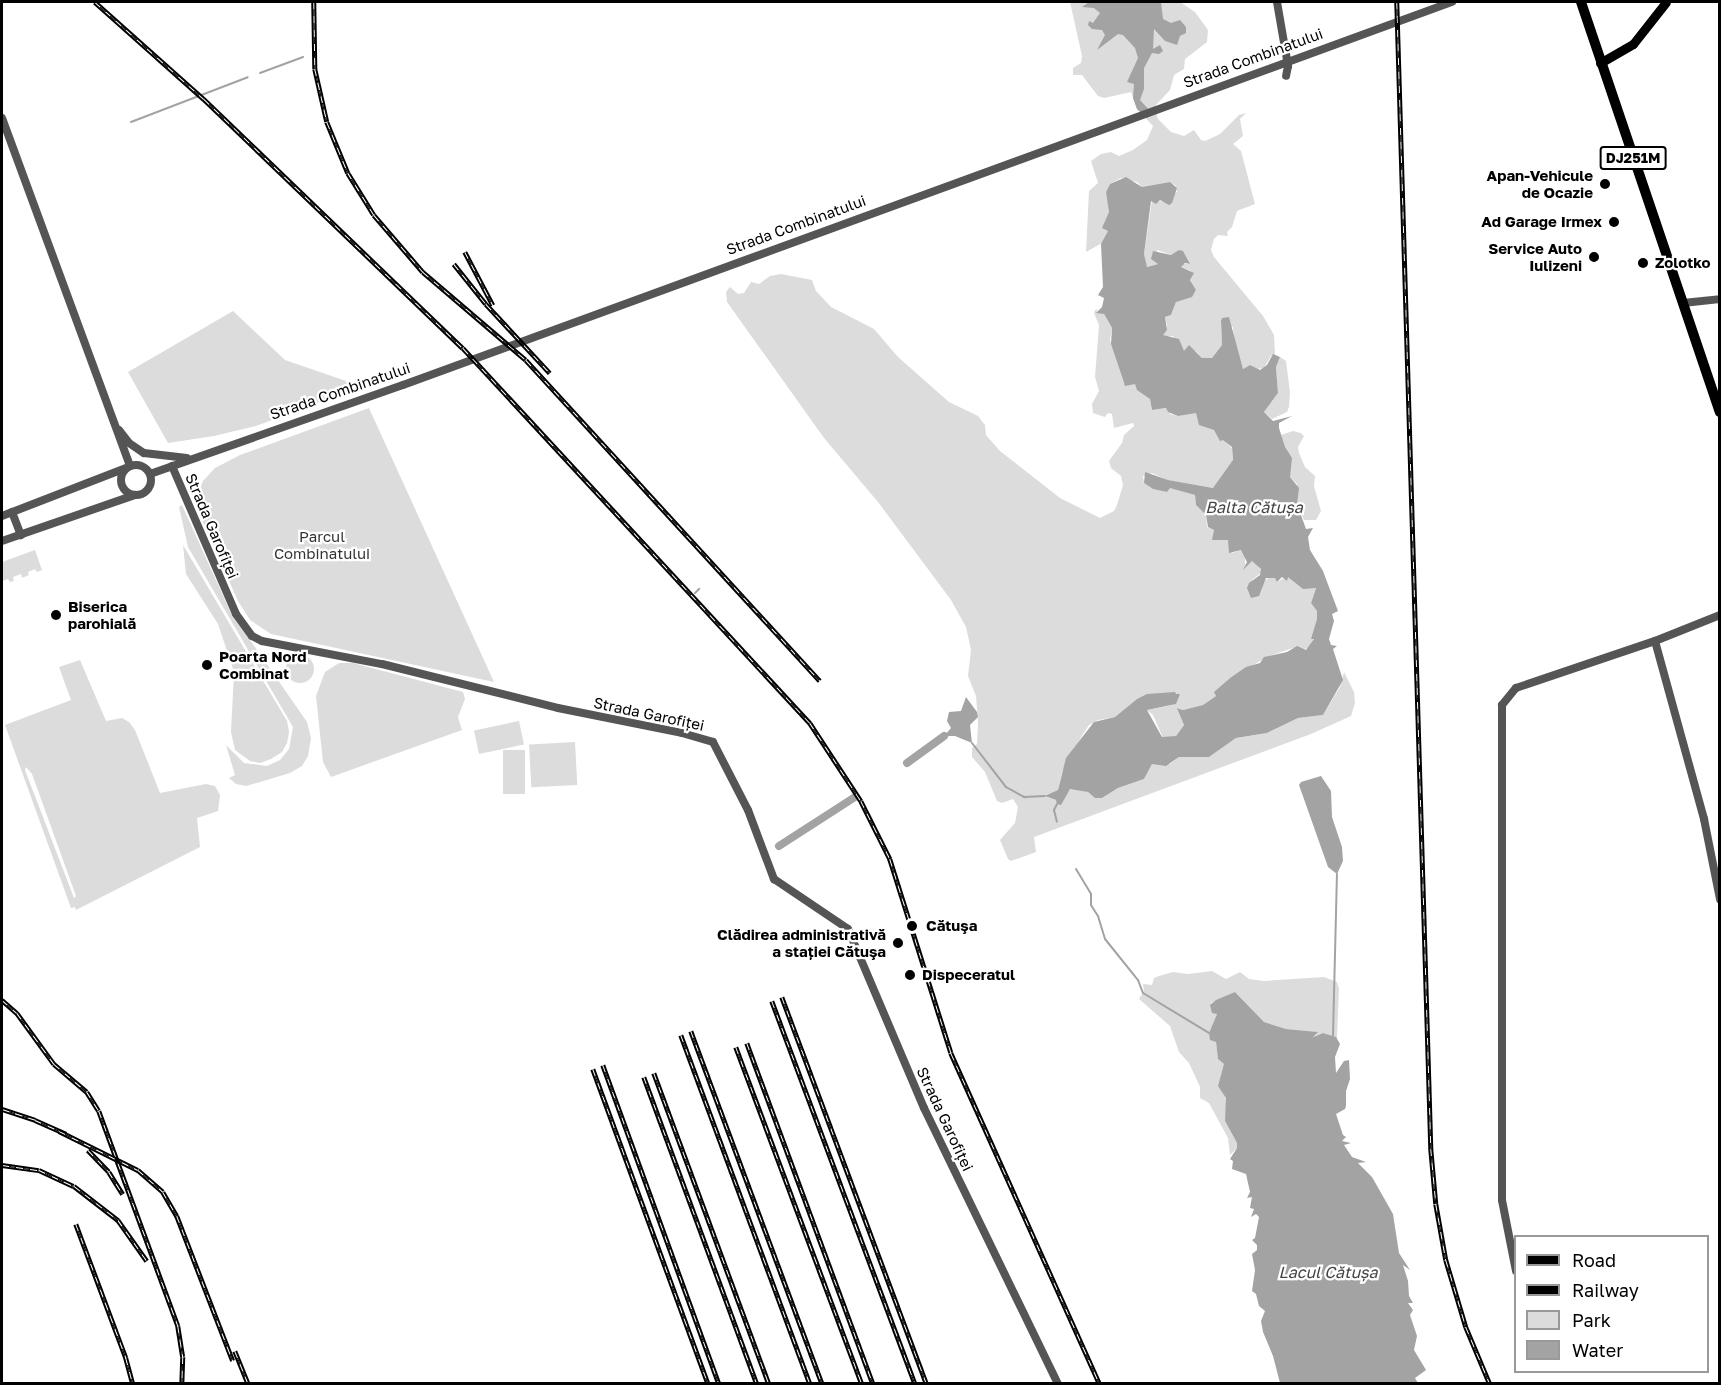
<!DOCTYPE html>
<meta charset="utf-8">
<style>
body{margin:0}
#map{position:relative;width:1721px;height:1385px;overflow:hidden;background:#fff;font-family:"Golos Text",sans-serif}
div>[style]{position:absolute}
.green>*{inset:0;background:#dcdcdc;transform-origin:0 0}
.round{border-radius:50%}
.water>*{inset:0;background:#a3a3a3}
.stream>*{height:2px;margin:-1px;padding:0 1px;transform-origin:1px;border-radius:1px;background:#a3a3a3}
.canal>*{height:8px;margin:-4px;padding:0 4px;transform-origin:4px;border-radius:4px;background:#a3a3a3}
.minor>*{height:8px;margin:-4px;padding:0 4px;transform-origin:4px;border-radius:4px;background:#555}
.minor>.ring{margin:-4px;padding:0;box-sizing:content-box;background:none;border:8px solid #555;border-radius:50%}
.major>*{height:9px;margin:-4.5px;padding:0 4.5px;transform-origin:4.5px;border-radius:4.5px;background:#000}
.highway>*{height:10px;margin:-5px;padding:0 5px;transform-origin:5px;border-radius:5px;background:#000}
.rail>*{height:4.5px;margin-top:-2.25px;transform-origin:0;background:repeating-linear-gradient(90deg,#fff 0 7px,#000 0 14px);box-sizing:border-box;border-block:2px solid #000}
.dots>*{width:16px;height:16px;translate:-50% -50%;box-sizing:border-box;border:3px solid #fff;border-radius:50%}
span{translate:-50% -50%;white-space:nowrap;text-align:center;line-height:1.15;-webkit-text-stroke:4.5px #fff;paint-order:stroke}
.shield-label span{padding:2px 4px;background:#fff;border:2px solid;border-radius:4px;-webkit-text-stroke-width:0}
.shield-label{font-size:14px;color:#000;font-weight:700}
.street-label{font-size:15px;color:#000}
.poi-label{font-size:15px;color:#000;font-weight:700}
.right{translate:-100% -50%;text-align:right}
.left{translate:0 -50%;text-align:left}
.park-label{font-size:15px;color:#333}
.water-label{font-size:16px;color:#444;font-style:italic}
.frame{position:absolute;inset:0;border:3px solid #000;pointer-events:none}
.legend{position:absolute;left:1514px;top:1235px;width:195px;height:138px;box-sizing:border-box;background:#fff;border:2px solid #999;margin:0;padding:8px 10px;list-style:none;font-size:18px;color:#000}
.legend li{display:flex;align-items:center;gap:12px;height:30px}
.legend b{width:30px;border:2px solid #999}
</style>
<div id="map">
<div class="green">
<i style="clip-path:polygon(1070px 2px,1180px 2px,1195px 12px,1208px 30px,1207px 42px,1185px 59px,1184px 69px,1174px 75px,1170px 90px,1156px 105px,1156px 113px,1158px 119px,1171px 132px,1184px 136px,1194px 130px,1201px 140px,1205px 141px,1220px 134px,1239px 115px,1246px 113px,1240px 119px,1243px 136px,1233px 144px,1241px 151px,1255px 204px,1237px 211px,1232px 227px,1227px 232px,1228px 236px,1218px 235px,1214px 239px,1211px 250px,1214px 257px,1263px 316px,1274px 335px,1275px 355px,1271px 356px,1264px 368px,1257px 369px,1250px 365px,1243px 369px,1234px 341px,1233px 327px,1221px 321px,1222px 345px,1212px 358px,1202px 358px,1196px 351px,1184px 352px,1173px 336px,1165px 337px,1163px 335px,1167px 326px,1165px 317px,1171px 315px,1176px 302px,1181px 298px,1189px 298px,1196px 291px,1190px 279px,1191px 271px,1181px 267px,1181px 264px,1190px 264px,1177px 252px,1171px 255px,1157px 250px,1158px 264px,1146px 267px,1144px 254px,1152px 200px,1172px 203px,1173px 194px,1177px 192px,1176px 186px,1170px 182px,1142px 187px,1137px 182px,1121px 178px,1110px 184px,1106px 192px,1109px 205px,1108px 234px,1104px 242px,1086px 252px,1089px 191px,1098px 183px,1091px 161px,1101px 154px,1111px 152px,1119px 156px,1133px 150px,1147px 140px,1153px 126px,1137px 109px,1131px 92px,1104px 98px,1098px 96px,1082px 75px,1073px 75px,1073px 68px,1081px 63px,1082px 56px)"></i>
<i style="clip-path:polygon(781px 274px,812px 280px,816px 291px,831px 307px,874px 329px,898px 357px,949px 402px,978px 416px,985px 425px,986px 435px,1000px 451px,1060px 498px,1100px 518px,1114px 511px,1117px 505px,1123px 485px,1121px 476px,1111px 468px,1109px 461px,1122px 443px,1124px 435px,1134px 426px,1133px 423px,1114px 428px,1112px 414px,1108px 413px,1105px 417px,1093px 413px,1092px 404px,1099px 391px,1095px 377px,1099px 325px,1094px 313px,1095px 310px,1099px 309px,1096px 311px,1104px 314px,1112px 328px,1110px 340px,1124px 384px,1135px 383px,1150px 399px,1152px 410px,1167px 408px,1170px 414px,1178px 416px,1196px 412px,1199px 423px,1214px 430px,1232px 448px,1233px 463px,1213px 488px,1167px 480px,1152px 473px,1143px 476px,1144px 483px,1153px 489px,1167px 492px,1169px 487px,1195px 495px,1196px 505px,1206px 515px,1207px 527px,1214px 530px,1213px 539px,1228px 540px,1232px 553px,1241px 550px,1245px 555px,1245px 567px,1252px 561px,1258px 565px,1262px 572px,1252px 580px,1261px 591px,1263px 582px,1270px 577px,1276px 578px,1277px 582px,1288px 576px,1297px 584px,1316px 587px,1311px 603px,1317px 611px,1317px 619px,1314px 638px,1310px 647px,1303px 650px,1293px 648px,1269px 656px,1230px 678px,1215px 692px,1216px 696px,1203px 705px,1183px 710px,1178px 708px,1184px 725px,1176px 736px,1163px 738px,1153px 715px,1147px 710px,1173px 705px,1180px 694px,1137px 699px,1115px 717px,1098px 720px,1089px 725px,1083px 734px,1062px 772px,1058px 790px,1047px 797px,1062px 802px,1067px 791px,1074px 788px,1088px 792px,1095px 798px,1102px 798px,1118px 788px,1144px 779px,1152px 764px,1170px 764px,1179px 757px,1209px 757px,1236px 738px,1267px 733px,1298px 718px,1323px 715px,1340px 687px,1344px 672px,1354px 692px,1355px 703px,1351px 716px,1311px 734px,1034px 837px,1036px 852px,1011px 861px,1008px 859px,1000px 840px,1015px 823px,1018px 807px,1013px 799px,1002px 803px,997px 801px,985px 772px,972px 757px,972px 748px,977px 744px,978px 722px,976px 696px,968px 676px,971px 650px,966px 627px,951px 600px,878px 502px,824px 438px,727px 302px,726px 292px,730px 287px,738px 294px,744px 293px,751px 282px,759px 284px,770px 276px)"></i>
<i style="clip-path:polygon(233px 311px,285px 360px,352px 383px,354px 389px,256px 426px,214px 436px,168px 443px,128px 372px)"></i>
<i style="clip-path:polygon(1280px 357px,1286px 361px,1290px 392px,1289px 407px,1287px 412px,1272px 419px,1264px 412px,1278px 393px,1276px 367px)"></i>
<i style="clip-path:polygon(369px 408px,494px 682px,271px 634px,250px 620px,238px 601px,198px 511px,198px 492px,203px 481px,215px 468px,240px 455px)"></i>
<i style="clip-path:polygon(1293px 431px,1301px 433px,1304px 436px,1298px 447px,1299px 453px,1305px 467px,1315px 476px,1314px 486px,1321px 511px,1316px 520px,1304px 520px,1297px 504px,1297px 484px,1290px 477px,1281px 435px)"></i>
<i style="clip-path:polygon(182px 505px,230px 611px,307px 722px,311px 738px,308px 756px,302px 766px,290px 773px,246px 786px,236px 784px,229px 778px,235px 775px,226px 745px,244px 763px,267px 766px,280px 760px,289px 749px,293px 727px,188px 547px,179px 507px)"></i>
<i style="clip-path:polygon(183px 545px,287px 721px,289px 732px,287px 743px,282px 752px,271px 759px,260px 763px,250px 761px,235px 750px,231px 732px,234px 672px,218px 624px,186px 574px)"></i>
<i style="clip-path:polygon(35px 550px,42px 570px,37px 572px,35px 569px,28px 572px,29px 575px,22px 578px,21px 574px,13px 577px,14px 581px,10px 582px,8px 579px,2px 581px,2px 562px)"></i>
<i class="round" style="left:286px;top:655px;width:28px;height:28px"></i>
<i style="clip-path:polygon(evenodd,80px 660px,106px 721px,122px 718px,129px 722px,135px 730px,160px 793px,206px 784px,215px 786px,220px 795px,218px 811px,197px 818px,200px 847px,76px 910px,75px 907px,71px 908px,5px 725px,71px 700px,59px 667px,80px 660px,26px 767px,32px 774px,76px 896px,74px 898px,25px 770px,26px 767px)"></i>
<i style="clip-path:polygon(339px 663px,353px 663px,463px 692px,465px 699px,458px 717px,462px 730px,331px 777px,323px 762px,316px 696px,325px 672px)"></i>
<i style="left:519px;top:721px;width:24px;height:46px;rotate:78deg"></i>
<i style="left:575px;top:742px;width:43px;height:46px;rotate:87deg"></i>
<i style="left:503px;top:750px;width:22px;height:44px"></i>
<i style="clip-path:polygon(1212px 971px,1226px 979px,1240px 972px,1249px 979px,1264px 981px,1324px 977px,1337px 982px,1339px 988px,1337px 1039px,1323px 1033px,1311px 1037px,1317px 1032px,1286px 1029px,1264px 1022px,1235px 992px,1211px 1003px,1217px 1014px,1209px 1033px,1211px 1040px,1216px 1042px,1218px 1059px,1224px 1064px,1224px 1072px,1221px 1074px,1227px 1105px,1225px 1121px,1237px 1143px,1237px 1148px,1230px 1155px,1228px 1138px,1209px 1103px,1200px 1098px,1200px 1087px,1189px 1063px,1179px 1052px,1170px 1026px,1139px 999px,1144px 991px,1143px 984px,1152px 985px,1154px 978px,1159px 976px,1173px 972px,1188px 974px)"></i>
</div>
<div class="water">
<i style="clip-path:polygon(1089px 2px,1161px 2px,1163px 19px,1171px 23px,1180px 20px,1186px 27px,1186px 33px,1180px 36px,1177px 45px,1165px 41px,1154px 29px,1153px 49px,1160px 45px,1163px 51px,1159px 54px,1152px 53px,1144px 68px,1144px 89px,1140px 100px,1152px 113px,1147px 118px,1137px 109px,1133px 98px,1134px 84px,1127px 82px,1138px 58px,1135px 48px,1123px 35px,1118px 34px,1097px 50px,1105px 35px,1102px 30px,1092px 29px,1088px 25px,1089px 21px,1093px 23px,1100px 13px,1094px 8px,1082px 7px)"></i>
<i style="clip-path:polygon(1126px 177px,1142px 187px,1170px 182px,1177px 188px,1172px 203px,1169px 205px,1160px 200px,1156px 204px,1151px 201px,1144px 254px,1147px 267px,1158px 264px,1151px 259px,1153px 251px,1171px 255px,1179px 250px,1183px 251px,1190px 264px,1185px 263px,1181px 267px,1194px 273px,1190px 280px,1196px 290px,1192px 297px,1176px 302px,1171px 315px,1165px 317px,1167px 330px,1163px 335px,1179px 339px,1184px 351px,1189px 345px,1202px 358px,1212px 358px,1222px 345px,1221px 321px,1222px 318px,1229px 317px,1243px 369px,1250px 365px,1260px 370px,1267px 365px,1273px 354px,1280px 357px,1276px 367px,1278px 393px,1264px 412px,1273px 421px,1292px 416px,1279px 423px,1279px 428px,1285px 447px,1292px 458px,1290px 477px,1299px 488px,1297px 504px,1306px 529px,1313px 528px,1308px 537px,1310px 550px,1323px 571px,1338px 611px,1332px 614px,1334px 621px,1329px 639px,1331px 645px,1337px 646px,1333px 649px,1343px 680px,1323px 715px,1298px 718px,1267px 733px,1236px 738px,1209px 757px,1179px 757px,1166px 766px,1152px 764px,1144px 779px,1118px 788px,1102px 798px,1095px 798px,1088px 792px,1070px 789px,1061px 805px,1057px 804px,1056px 800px,1045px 796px,1058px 790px,1066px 758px,1094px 722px,1115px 717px,1137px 699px,1147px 694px,1175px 692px,1176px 694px,1180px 694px,1176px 704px,1147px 710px,1162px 737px,1176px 736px,1184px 725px,1177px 708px,1183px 710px,1203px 705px,1216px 696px,1214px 692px,1230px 678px,1246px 667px,1260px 663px,1264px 657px,1287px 652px,1297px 646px,1306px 650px,1314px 639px,1311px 639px,1317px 619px,1317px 611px,1311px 603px,1316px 588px,1303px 589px,1288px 577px,1287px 581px,1282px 577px,1277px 582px,1275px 578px,1266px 578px,1259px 596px,1251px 598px,1247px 588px,1249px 583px,1260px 575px,1261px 569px,1252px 561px,1243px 570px,1247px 562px,1241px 550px,1229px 553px,1228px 540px,1212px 540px,1214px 530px,1208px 527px,1206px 515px,1196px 505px,1195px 495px,1170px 488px,1167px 492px,1153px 489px,1144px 483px,1145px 472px,1168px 480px,1213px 488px,1233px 460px,1232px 447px,1223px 440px,1220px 441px,1214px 430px,1199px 425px,1196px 413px,1178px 416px,1168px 412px,1166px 408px,1152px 410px,1150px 399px,1137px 390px,1135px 384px,1125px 386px,1111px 344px,1112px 328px,1104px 314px,1096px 313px,1102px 307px,1104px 298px,1098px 295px,1103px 287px,1101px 244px,1108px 231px,1102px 228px,1109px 212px,1106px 192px,1110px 184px)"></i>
<i style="clip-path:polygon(966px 697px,977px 712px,978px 717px,970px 725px,972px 743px,955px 736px,944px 736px,951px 728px,947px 721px,949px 712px,961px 711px)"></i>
<i style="clip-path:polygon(1321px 776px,1331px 791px,1332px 817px,1342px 847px,1343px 861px,1337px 874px,1328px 867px,1299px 785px,1301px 782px)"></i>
<i style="clip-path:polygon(1235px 992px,1264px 1022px,1286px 1029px,1318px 1032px,1313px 1037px,1323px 1033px,1336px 1037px,1340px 1044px,1335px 1057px,1336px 1073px,1344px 1061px,1349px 1060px,1350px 1079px,1346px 1091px,1346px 1106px,1345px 1109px,1336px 1114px,1343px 1135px,1346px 1137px,1342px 1141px,1351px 1143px,1344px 1145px,1352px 1157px,1366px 1162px,1358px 1163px,1372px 1177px,1393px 1214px,1399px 1253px,1410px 1270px,1403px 1265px,1408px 1281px,1409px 1296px,1413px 1303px,1408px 1303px,1413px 1310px,1410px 1315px,1417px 1336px,1414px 1350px,1426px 1370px,1415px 1378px,1418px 1383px,1280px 1383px,1273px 1356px,1263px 1332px,1261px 1321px,1265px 1311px,1259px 1306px,1256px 1294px,1252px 1291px,1255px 1270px,1252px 1254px,1257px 1250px,1257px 1245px,1252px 1240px,1255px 1238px,1259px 1217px,1256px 1214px,1251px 1217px,1254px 1209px,1250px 1208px,1252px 1197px,1247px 1198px,1250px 1192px,1246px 1174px,1232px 1169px,1233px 1161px,1230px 1159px,1237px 1148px,1237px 1143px,1225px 1121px,1226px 1098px,1218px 1086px,1224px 1064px,1218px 1059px,1216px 1042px,1210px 1040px,1209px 1033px,1217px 1014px,1212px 1013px,1210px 1005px,1216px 1000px)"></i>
</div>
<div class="stream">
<i style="left:260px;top:73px;width:46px;rotate:-20.4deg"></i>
<i style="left:131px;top:122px;width:125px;rotate:-21deg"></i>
<i style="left:695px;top:593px;width:6px;rotate:-45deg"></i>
<i style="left:972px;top:743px;width:56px;rotate:52.3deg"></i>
<i style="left:1006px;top:787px;width:21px;rotate:29deg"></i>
<i style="left:1024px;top:797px;width:21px;rotate:-3deg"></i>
<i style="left:1057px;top:804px;width:7px;rotate:117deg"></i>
<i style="left:1054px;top:810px;width:12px;rotate:76deg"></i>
<i style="left:1076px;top:869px;width:29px;rotate:59deg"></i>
<i style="left:1091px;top:894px;width:11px;rotate:90deg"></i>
<i style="left:1091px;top:905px;width:13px;rotate:58deg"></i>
<i style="left:1098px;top:916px;width:24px;rotate:73deg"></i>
<i style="left:1105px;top:939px;width:53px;rotate:51.2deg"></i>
<i style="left:1138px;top:980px;width:14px;rotate:69deg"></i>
<i style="left:1143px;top:993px;width:77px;rotate:31.2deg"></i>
<i style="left:1333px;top:1036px;width:162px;rotate:-88.6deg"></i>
</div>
<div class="canal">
<i style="left:907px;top:763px;width:46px;rotate:-36.1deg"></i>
<i style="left:779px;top:846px;width:90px;rotate:-32.8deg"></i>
</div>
<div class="minor">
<i style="left:1277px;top:2px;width:65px;rotate:80.2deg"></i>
<i style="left:1288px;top:66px;width:10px;rotate:101deg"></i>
<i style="left:2px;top:118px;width:371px;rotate:69.8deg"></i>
<i style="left:1683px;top:303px;width:37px;rotate:-6deg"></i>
<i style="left:119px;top:430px;width:16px;rotate:52deg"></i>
<i style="left:129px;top:443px;width:18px;rotate:34deg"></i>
<i style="left:144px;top:453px;width:43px;rotate:6.6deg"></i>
<i class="ring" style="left:121px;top:465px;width:22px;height:22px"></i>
<i style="left:172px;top:466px;width:161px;rotate:66.6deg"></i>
<i style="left:236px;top:614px;width:27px;rotate:54deg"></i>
<i style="left:252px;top:636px;width:11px;rotate:27deg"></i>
<i style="left:262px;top:641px;width:122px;rotate:10.9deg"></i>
<i style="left:382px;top:664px;width:181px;rotate:14deg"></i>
<i style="left:558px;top:708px;width:126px;rotate:11.4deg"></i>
<i style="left:682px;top:733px;width:32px;rotate:16deg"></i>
<i style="left:713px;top:742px;width:76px;rotate:62.8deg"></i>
<i style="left:748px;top:810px;width:74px;rotate:69.4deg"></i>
<i style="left:774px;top:879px;width:89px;rotate:34deg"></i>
<i style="left:848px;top:929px;width:194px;rotate:67deg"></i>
<i style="left:924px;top:1108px;width:307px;rotate:64.1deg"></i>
<i style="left:150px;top:474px;width:268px;rotate:-19.4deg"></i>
<i style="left:403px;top:385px;width:1117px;rotate:-20.06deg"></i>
<i style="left:12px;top:512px;width:25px;rotate:69deg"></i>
<i style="left:2px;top:516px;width:133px;rotate:-21.2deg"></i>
<i style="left:2px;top:541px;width:141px;rotate:-19.1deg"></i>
<i style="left:1655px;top:641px;width:185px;rotate:74.6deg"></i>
<i style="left:1704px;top:819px;width:82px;rotate:78.7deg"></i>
<i style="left:1516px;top:1271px;width:72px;rotate:-101.2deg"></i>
<i style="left:1502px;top:1200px;width:495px;rotate:-90deg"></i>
<i style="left:1502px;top:705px;width:22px;rotate:-51deg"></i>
<i style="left:1516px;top:688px;width:147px;rotate:-18.7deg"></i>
<i style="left:1655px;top:641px;width:70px;rotate:-21.8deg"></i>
</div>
<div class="major">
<i style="left:1600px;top:63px;width:38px;rotate:-30deg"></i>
<i style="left:1633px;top:44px;width:53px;rotate:-51.8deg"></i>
</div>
<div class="highway">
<i style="left:1581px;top:2px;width:433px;rotate:71.3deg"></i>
</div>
<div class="rail">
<i style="left:95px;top:2px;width:146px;rotate:41.7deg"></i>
<i style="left:204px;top:99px;width:359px;rotate:43.9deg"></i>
<i style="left:463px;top:348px;width:511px;rotate:47.22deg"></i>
<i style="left:810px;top:723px;width:93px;rotate:56.8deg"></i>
<i style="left:861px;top:801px;width:65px;rotate:63.4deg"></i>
<i style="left:890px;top:859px;width:203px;rotate:72.5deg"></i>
<i style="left:951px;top:1053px;width:363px;rotate:65.8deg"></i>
<i style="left:314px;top:2px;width:67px;rotate:89.1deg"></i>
<i style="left:315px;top:69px;width:54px;rotate:77.2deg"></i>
<i style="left:327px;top:122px;width:55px;rotate:67.6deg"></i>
<i style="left:348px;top:173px;width:49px;rotate:58.2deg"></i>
<i style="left:374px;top:215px;width:75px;rotate:49.3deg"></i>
<i style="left:423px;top:272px;width:135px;rotate:40.5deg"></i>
<i style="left:526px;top:360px;width:435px;rotate:47.5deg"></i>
<i style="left:1397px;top:2px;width:1148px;rotate:88.3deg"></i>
<i style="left:1431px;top:1149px;width:55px;rotate:84.8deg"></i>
<i style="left:1436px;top:1204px;width:57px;rotate:79.9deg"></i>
<i style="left:1446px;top:1260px;width:70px;rotate:73.4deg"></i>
<i style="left:1466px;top:1327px;width:62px;rotate:67.2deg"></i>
<i style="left:465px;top:252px;width:60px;rotate:62.2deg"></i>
<i style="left:454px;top:264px;width:51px;rotate:51.3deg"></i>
<i style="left:486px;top:304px;width:94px;rotate:47.2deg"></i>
<i style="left:782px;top:997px;width:413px;rotate:69.5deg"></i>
<i style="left:2px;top:1000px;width:20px;rotate:41deg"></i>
<i style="left:17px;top:1013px;width:63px;rotate:54deg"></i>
<i style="left:54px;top:1064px;width:43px;rotate:40.3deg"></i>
<i style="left:87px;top:1092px;width:22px;rotate:58deg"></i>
<i style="left:99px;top:1111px;width:229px;rotate:69.8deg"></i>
<i style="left:178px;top:1326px;width:31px;rotate:81deg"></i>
<i style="left:183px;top:1357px;width:27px;rotate:92deg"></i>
<i style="left:772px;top:1001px;width:409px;rotate:69.5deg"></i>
<i style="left:691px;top:1031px;width:377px;rotate:69.6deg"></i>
<i style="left:681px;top:1035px;width:372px;rotate:69.7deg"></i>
<i style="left:747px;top:1043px;width:364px;rotate:69.7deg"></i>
<i style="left:736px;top:1047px;width:360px;rotate:69.5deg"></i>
<i style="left:603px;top:1065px;width:339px;rotate:70deg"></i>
<i style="left:593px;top:1069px;width:335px;rotate:69.9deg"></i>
<i style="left:654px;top:1073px;width:332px;rotate:69.7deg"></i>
<i style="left:644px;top:1077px;width:327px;rotate:69.8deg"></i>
<i style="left:2px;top:1109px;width:35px;rotate:18deg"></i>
<i style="left:35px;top:1120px;width:34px;rotate:24deg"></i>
<i style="left:59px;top:1131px;width:88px;rotate:26.3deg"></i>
<i style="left:138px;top:1170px;width:33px;rotate:41deg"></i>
<i style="left:163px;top:1192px;width:28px;rotate:60deg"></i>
<i style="left:177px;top:1216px;width:155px;rotate:68.9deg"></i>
<i style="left:88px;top:1150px;width:30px;rotate:46deg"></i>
<i style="left:109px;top:1172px;width:26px;rotate:58deg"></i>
<i style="left:2px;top:1165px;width:37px;rotate:8deg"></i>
<i style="left:39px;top:1170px;width:38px;rotate:25deg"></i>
<i style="left:74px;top:1186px;width:56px;rotate:37.7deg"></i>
<i style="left:118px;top:1220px;width:50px;rotate:54.7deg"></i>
<i style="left:76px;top:1224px;width:143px;rotate:69.5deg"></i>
<i style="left:126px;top:1358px;width:27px;rotate:75deg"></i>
<i style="left:235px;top:1351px;width:35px;rotate:68deg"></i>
</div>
<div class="dots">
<i style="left:1605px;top:184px;background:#000"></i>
<i style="left:1614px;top:222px;background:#000"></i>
<i style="left:1594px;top:257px;background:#000"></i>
<i style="left:1643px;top:263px;background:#000"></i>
<i style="left:56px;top:615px;background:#000"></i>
<i style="left:207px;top:665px;background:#000"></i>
<i style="left:912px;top:926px;background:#000"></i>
<i style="left:898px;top:943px;background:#000"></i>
<i style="left:910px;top:975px;background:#000"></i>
</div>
<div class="shield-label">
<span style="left:1633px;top:158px">DJ251M</span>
</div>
<div class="street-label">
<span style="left:1253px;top:58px;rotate:-20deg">Strada Combinatului</span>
<span style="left:796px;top:225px;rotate:-20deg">Strada Combinatului</span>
<span style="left:340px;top:391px;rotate:-19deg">Strada Combinatului</span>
<span style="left:212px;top:526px;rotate:67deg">Strada Garofiței</span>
<span style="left:649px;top:714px;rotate:12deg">Strada Garofiței</span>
<span style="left:945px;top:1119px;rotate:65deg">Strada Garofiței</span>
</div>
<div class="poi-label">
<span class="right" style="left:1593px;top:184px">Apan-Vehicule<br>de Ocazie</span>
<span class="right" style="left:1602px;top:222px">Ad Garage Irmex</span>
<span class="right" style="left:1582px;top:257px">Service Auto<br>Iulizeni</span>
<span class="left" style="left:1655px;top:263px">Zolotko</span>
<span class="left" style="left:68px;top:615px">Biserica<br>parohială</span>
<span class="left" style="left:219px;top:665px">Poarta Nord<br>Combinat</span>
<span class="left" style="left:926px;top:926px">Cătuşa</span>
<span class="right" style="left:886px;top:943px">Clădirea administrativă<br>a stației Cătuşa</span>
<span class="left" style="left:922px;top:975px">Dispeceratul</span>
</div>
<div class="park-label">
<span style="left:322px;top:545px">Parcul<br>Combinatului</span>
</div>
<div class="water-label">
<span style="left:1254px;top:507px">Balta Cătușa</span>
<span style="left:1328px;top:1272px">Lacul Cătușa</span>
</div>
<div class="frame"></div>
<ul class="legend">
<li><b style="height:8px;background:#000"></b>Road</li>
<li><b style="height:8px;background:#000"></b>Railway</li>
<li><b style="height:16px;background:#dcdcdc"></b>Park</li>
<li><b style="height:16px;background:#a3a3a3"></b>Water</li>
</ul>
</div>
